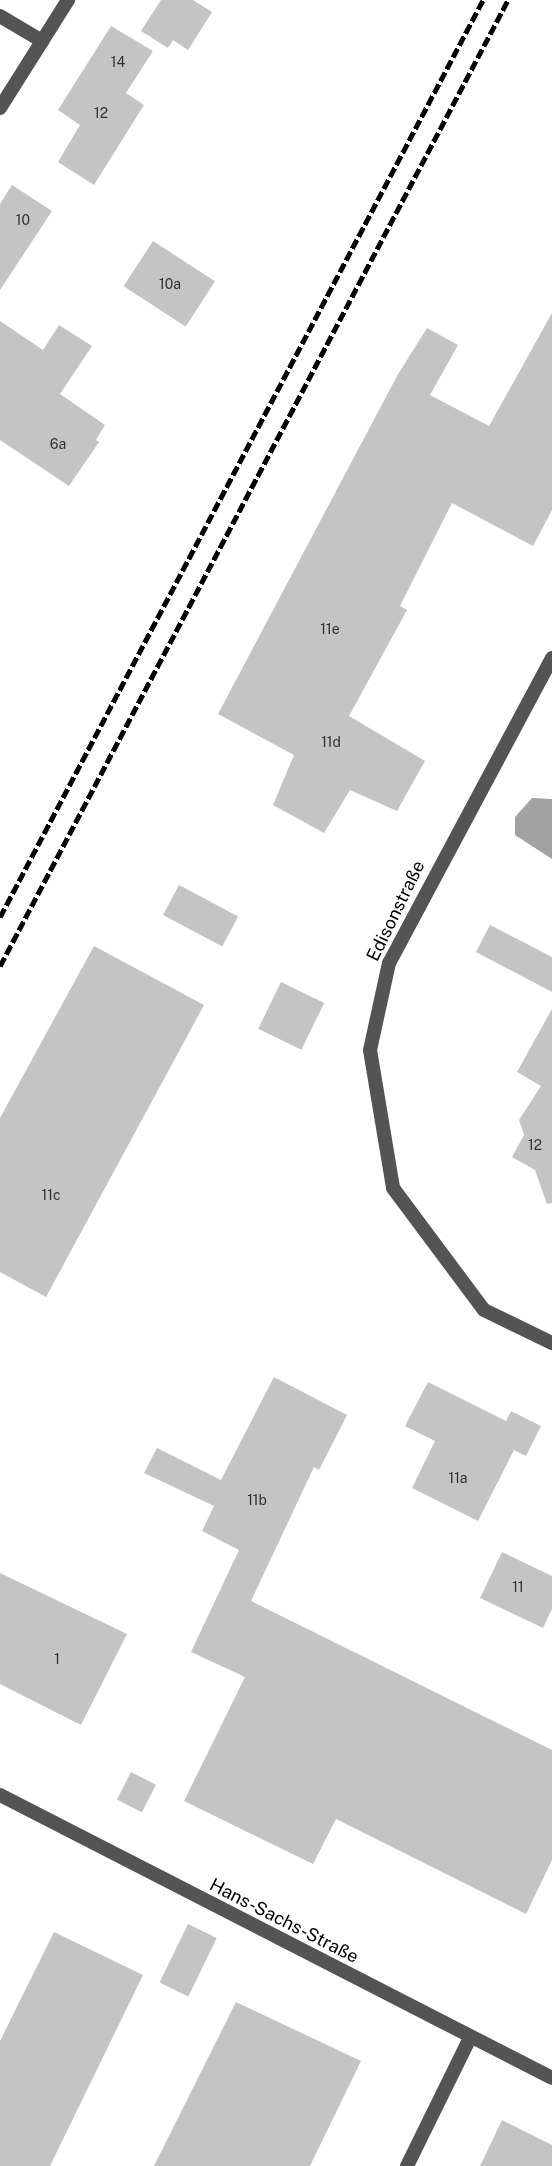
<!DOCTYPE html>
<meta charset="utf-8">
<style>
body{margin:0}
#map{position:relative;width:552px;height:2166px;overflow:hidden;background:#fff;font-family:"Public Sans",sans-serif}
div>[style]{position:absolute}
.water>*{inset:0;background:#a2a2a2}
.building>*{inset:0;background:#c4c4c4;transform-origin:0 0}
.minor>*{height:14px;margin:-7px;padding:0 7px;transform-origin:7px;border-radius:7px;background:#545454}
.rail>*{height:5px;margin-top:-2.5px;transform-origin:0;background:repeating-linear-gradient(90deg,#000 0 10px,transparent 0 13.5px)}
span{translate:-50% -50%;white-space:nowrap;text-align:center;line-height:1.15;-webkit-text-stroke:7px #fff;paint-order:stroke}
.number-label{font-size:14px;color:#313131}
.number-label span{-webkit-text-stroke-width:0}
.street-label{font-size:18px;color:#000}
</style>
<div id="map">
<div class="water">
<i style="clip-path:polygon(532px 798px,552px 799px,552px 859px,515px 835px,515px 817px)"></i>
</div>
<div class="building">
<i style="clip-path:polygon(161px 0,193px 0,212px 12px,188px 50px,173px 40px,168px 48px,141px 31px)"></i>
<i style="clip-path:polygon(111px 26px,153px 51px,126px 93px,144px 105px,94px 185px,58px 162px,80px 125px,58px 110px)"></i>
<i style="clip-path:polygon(12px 185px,52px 211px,0 290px,0 204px)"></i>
<i style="left:153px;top:241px;width:74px;height:54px;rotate:33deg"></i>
<i style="clip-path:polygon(552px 313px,552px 510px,533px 546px,452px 503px,400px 606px,407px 610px,349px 716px,425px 761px,397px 811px,350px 790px,324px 833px,273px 805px,294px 755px,218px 714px,397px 376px,427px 328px,458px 345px,430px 395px,489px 426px)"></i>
<i style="clip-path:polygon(0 321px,43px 350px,59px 325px,92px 346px,60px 394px,105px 425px,96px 440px,99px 442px,69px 486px,0 440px)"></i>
<i style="left:179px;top:885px;width:67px;height:34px;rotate:28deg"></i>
<i style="clip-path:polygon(490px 925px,552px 957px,552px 992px,476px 952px)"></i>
<i style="clip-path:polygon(94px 946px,204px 1005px,46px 1297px,0 1272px,0 1118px)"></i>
<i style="left:281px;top:982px;width:48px;height:52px;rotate:26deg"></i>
<i style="clip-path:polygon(552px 1009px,552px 1203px,547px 1204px,535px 1170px,512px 1157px,524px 1135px,519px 1120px,541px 1086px,517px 1072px)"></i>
<i style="clip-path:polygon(274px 1377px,347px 1415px,319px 1470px,314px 1467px,251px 1601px,552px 1750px,552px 1860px,526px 1914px,336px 1819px,313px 1864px,184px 1801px,245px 1677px,191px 1652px,239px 1550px,202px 1531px,214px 1506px,144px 1473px,157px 1448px,221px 1480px)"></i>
<i style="clip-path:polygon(428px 1382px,506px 1421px,511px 1411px,541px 1426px,526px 1456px,514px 1450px,478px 1521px,412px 1488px,435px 1441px,405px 1426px)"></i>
<i style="clip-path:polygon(502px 1552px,552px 1576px,552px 1609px,543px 1628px,480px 1598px)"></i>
<i style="clip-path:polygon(0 1573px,127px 1634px,81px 1725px,0 1684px)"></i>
<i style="left:131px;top:1772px;width:28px;height:31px;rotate:27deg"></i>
<i style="left:188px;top:1924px;width:32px;height:65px;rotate:26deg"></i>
<i style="clip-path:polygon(54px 1932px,143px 1975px,50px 2166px,0 2166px,0 2041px)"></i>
<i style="clip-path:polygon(236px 2002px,361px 2061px,310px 2166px,154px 2166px)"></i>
<i style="clip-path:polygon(502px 2120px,552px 2145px,552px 2166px,480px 2166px)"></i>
</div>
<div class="minor">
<i style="left:0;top:16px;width:49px;rotate:30.8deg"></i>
<i style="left:0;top:108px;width:128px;rotate:-57.8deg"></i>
<i style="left:552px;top:658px;width:346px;rotate:118.1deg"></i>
<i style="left:389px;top:963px;width:89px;rotate:102.3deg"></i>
<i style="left:370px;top:1050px;width:140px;rotate:80.5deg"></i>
<i style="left:393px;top:1188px;width:152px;rotate:53.3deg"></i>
<i style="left:484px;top:1310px;width:76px;rotate:25.9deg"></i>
<i style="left:0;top:1795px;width:620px;rotate:27.14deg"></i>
<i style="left:407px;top:2166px;width:143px;rotate:-63.8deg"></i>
</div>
<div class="rail">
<i style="left:0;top:917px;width:1036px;rotate:-62.22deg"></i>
<i style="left:0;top:966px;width:1091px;rotate:-62.26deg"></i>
</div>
<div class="number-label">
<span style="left:118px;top:62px">14</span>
<span style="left:101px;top:113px">12</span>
<span style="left:23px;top:220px">10</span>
<span style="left:170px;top:284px">10a</span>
<span style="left:58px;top:444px">6a</span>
<span style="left:330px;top:629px">11e</span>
<span style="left:331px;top:742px">11d</span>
<span style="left:535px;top:1145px">12</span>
<span style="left:51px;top:1195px">11c</span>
<span style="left:458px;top:1478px">11a</span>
<span style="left:257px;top:1500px">11b</span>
<span style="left:518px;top:1587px">11</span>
<span style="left:57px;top:1659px">1</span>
</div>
<div class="street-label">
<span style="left:396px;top:911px;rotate:-64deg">Edisonstraße</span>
<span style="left:284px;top:1921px;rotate:27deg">Hans-Sachs-Straße</span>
</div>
</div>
